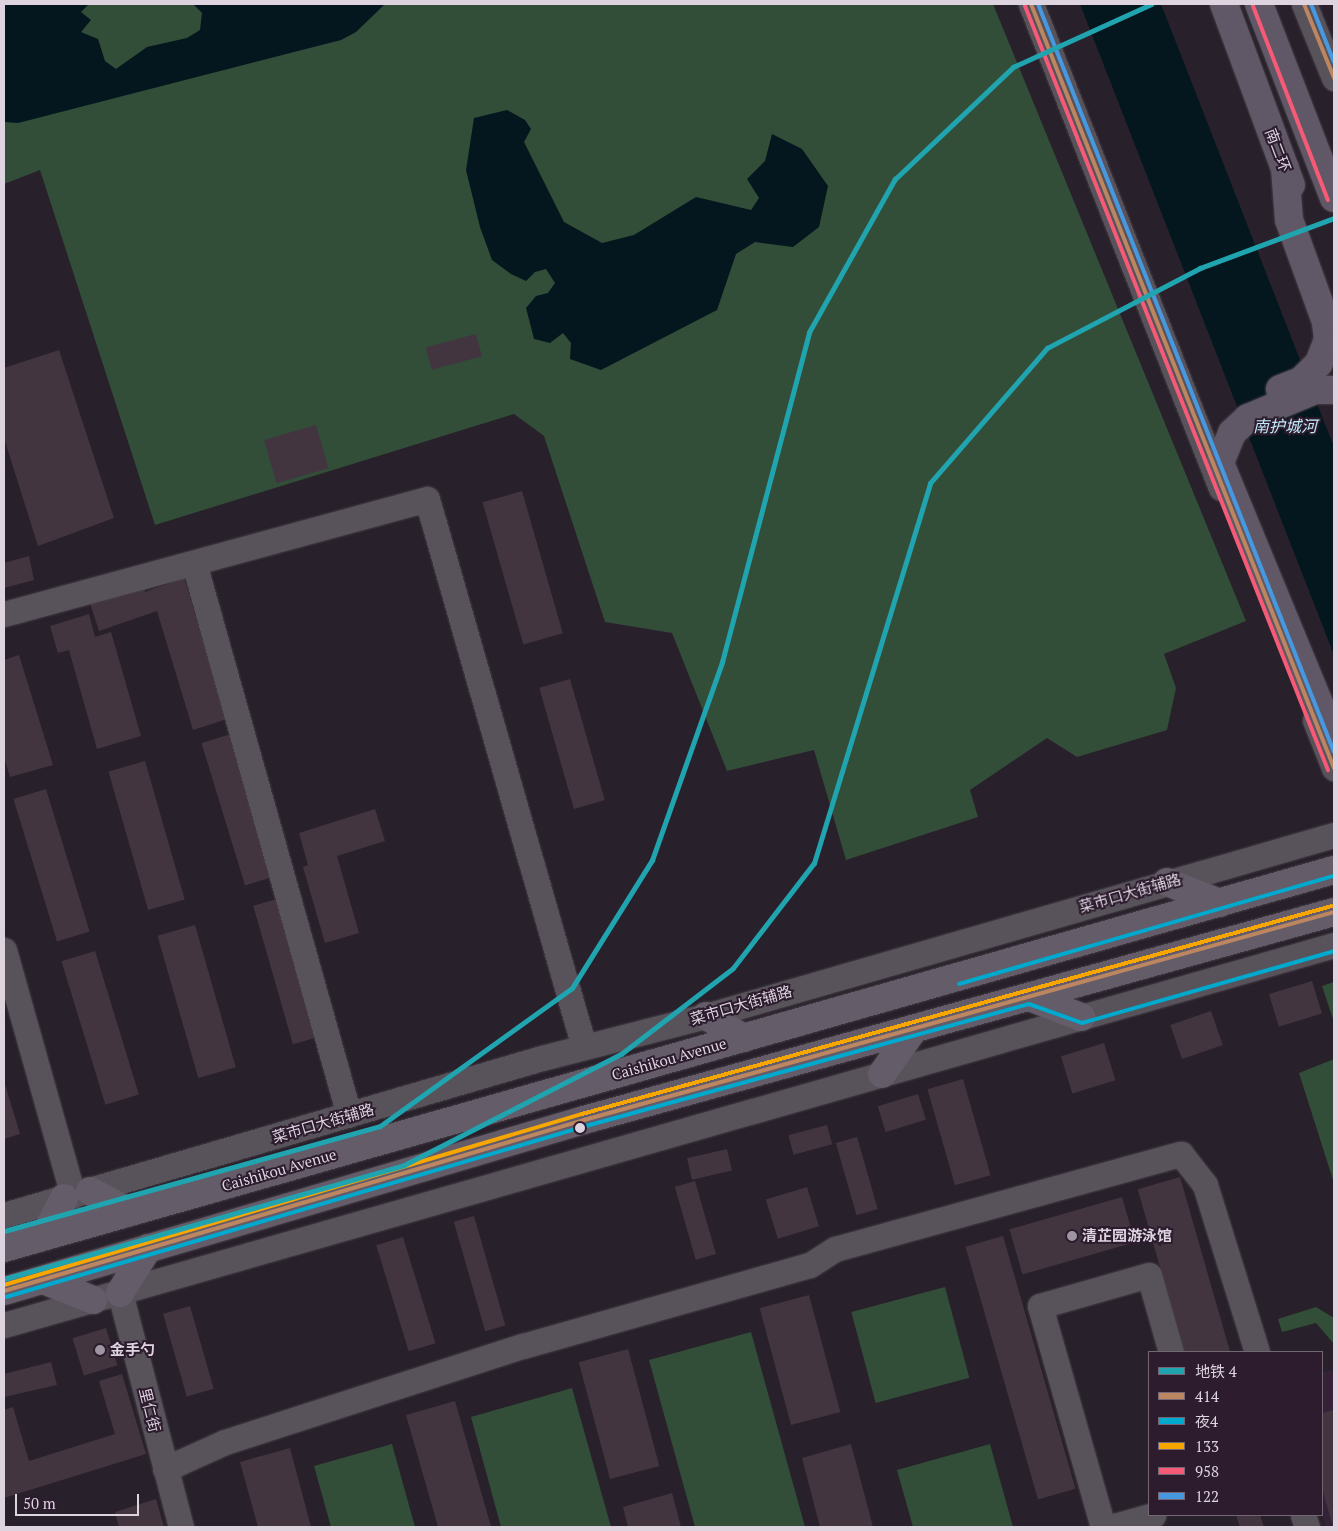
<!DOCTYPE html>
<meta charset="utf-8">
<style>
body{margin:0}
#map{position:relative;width:1338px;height:1531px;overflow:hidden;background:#28202a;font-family:"PT Serif","Noto Sans SC",serif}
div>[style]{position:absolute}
.built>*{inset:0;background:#352238}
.green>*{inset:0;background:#324d38;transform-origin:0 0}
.water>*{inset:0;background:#04161e}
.building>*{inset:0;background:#433540;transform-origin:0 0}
.roads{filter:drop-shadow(0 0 1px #443e46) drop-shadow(0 0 1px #443e46)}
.minor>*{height:25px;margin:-12.5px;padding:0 12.5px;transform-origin:12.5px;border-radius:12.5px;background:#58535b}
.major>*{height:28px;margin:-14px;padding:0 14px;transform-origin:14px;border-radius:14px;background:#645c68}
.highway>*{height:28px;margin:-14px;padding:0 14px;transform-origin:14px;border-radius:14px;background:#605866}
.bus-1>*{height:4px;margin:-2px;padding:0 2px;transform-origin:2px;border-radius:2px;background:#bb8660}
.bus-2>*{height:4px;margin:-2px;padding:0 2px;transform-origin:2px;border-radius:2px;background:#00a9ce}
.bus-3>*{height:4px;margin:-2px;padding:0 2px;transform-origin:2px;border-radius:2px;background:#f7a600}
.bus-4>*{height:4px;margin:-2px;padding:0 2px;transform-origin:2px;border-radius:2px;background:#f75a77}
.bus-5>*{height:4px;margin:-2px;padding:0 2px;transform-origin:2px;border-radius:2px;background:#4699e1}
.metro-1>*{height:5px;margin:-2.5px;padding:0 2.5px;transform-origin:2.5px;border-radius:2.5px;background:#20a4af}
.dots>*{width:14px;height:14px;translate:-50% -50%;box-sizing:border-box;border:2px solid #2c1c2e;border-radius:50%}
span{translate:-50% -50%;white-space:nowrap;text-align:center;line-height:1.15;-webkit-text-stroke:4px #2c1c2e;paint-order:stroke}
.street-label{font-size:15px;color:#ded4e0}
.poi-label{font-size:15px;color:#ded4e0;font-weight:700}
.left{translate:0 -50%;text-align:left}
.water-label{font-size:16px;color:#c0eafa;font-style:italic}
.frame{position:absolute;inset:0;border:5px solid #ded4e0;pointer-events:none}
.legend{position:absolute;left:1148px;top:1351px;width:175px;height:165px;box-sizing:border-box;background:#2c1c2e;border:1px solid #736675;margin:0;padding:6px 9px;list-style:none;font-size:15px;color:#ded4e0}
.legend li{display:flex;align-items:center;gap:10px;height:25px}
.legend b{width:25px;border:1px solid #736675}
.scale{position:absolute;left:15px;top:1494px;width:124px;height:22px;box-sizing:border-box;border:2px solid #ded4e0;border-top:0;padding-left:6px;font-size:15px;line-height:18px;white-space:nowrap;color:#ded4e0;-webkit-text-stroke:4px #2c1c2e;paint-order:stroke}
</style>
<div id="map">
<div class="built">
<i style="clip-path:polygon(1334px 1369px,1334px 1527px,1326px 1527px,1322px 1513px,1322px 1373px)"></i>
</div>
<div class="green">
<i style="clip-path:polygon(4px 4px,993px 4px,1246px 621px,1164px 654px,1176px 688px,1167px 730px,1077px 757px,1047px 738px,970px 790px,978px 817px,846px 860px,814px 750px,727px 771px,672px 633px,605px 622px,544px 436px,514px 414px,155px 525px,40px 170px,4px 184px)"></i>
<i style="clip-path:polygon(1334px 982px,1334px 1022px,1322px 986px)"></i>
<i style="clip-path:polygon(1334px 1059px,1334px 1183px,1299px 1073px)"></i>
<i style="left:945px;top:1287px;width:94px;height:97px;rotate:75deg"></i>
<i style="clip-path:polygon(1316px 1307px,1334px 1318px,1334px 1344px,1316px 1323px,1282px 1332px,1278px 1319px)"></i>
<i style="clip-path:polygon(751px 1332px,805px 1527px,695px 1527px,649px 1360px)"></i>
<i style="clip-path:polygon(572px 1388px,611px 1527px,501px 1527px,471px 1417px)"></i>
<i style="clip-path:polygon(392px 1444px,415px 1527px,331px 1527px,314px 1466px)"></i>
<i style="clip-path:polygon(990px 1444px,1013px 1527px,913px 1527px,897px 1470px)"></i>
</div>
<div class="water">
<i style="clip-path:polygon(4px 4px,89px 4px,81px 12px,91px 20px,81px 32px,98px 39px,105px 61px,116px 69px,147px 47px,187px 38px,200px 30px,202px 13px,194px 5px,173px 4px,385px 4px,356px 32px,341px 40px,18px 123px,4px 122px)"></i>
<i style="clip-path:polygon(1080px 4px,1161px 4px,1334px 447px,1334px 655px)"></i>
<i style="clip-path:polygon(507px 110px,525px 120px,531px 129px,524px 142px,564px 222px,602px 243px,634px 235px,696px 197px,751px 210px,759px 198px,747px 179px,765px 161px,772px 134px,802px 149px,828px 186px,819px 227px,793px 247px,755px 242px,736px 254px,717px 310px,601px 370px,570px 359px,571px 343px,563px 333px,550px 343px,534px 339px,531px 327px,526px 308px,536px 296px,548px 293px,555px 283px,546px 269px,535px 272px,526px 281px,511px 274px,492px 260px,480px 227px,466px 170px,474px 118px)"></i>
</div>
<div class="building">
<i style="left:476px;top:334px;width:23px;height:52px;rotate:75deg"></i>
<i style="clip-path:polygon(59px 350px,114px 518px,38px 546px,4px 438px,4px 368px)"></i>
<i style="left:316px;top:425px;width:45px;height:54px;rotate:74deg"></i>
<i style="left:522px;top:491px;width:148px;height:41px;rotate:74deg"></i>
<i style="clip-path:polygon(29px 556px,34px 580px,4px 588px,4px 563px)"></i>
<i style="clip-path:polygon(184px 578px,227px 719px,193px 730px,157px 611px,99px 631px,89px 600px,143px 583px,145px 592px)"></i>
<i style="clip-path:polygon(89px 614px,95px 637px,111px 632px,141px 736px,97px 749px,69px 650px,58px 653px,50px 626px)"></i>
<i style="clip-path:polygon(19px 655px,53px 765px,10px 777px,4px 757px,4px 660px)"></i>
<i style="left:570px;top:679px;width:126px;height:32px;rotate:74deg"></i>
<i style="left:234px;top:733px;width:149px;height:34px;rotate:73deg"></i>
<i style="left:145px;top:761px;width:144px;height:38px;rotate:74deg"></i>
<i style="left:46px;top:789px;width:149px;height:34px;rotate:73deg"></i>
<i style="clip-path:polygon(375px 809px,385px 841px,337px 856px,359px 933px,325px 943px,303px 867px,308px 865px,299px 833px)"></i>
<i style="left:284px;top:897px;width:144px;height:32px;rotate:74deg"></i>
<i style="left:195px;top:925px;width:148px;height:39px;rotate:74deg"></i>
<i style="left:95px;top:951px;width:150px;height:35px;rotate:73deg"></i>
<i style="left:1312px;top:981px;width:34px;height:45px;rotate:73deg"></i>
<i style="left:1211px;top:1011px;width:36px;height:43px;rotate:71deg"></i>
<i style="left:1104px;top:1043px;width:39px;height:45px;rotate:73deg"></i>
<i style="left:963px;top:1079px;width:100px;height:37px;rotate:74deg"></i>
<i style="clip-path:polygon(4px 1081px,20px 1134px,4px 1139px)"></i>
<i style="left:918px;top:1094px;width:27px;height:42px;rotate:73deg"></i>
<i style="left:827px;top:1125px;width:20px;height:40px;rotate:75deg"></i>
<i style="left:857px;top:1137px;width:75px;height:22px;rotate:74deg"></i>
<i style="left:727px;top:1149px;width:22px;height:41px;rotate:77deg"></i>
<i style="left:1180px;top:1177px;width:182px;height:44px;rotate:74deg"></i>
<i style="left:695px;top:1181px;width:76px;height:21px;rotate:74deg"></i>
<i style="left:807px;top:1187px;width:41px;height:43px;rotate:73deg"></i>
<i style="left:1122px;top:1197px;width:47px;height:117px;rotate:74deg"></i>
<i style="left:474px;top:1216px;width:114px;height:21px;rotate:74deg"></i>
<i style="left:1003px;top:1236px;width:263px;height:39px;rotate:74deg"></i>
<i style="left:403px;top:1237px;width:111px;height:28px;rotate:73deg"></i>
<i style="left:809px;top:1295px;width:121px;height:51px;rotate:75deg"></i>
<i style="left:190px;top:1306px;width:86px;height:28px;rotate:74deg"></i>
<i style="left:106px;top:1328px;width:39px;height:35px;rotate:73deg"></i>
<i style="left:628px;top:1349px;width:121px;height:51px;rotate:75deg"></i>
<i style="clip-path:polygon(51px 1362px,57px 1385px,4px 1397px,4px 1374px)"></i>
<i style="clip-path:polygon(122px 1374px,146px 1454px,4px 1498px,4px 1410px,13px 1407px,29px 1461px,115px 1434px,99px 1381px)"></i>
<i style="left:455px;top:1401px;width:131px;height:51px;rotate:74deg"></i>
<i style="clip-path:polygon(1334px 1410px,1334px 1527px,1333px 1527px,1322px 1488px,1322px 1413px)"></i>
<i style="clip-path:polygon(851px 1444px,873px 1527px,820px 1527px,802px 1458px)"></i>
<i style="clip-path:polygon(290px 1448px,311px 1527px,258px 1527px,240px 1462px)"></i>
<i style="clip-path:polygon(672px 1493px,681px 1527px,628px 1527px,623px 1507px)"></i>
<i style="clip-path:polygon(156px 1499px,164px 1527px,119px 1527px,115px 1512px)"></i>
<i style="clip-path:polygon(1236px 1515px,1260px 1515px,1264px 1527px,1240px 1527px)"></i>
</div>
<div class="roads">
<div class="minor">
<i style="left:1031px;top:4px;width:520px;rotate:68.57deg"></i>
<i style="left:1304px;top:4px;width:80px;rotate:67.9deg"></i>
<i style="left:194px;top:563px;width:573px;rotate:74.32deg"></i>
<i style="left:4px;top:614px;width:438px;rotate:-15.2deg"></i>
<i style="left:427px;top:499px;width:570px;rotate:74.01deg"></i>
<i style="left:1315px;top:720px;width:52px;rotate:68.4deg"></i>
<i style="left:4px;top:950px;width:255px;rotate:74.3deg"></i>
<i style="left:4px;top:1215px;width:560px;rotate:-16.27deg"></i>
<i style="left:542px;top:1058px;width:169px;rotate:-14.4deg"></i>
<i style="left:706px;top:1016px;width:654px;rotate:-16.08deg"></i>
<i style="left:120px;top:1293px;width:242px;rotate:75.4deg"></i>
<i style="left:4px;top:1325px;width:1383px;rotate:-15.95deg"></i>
<i style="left:165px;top:1469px;width:66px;rotate:-24.2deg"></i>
<i style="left:225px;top:1442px;width:313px;rotate:-17.9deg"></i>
<i style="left:523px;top:1346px;width:298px;rotate:-15.8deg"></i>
<i style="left:810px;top:1265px;width:30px;rotate:-33deg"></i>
<i style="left:835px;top:1249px;width:359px;rotate:-15.4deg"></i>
<i style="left:1181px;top:1154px;width:39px;rotate:52deg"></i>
<i style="left:1205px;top:1185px;width:175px;rotate:72.7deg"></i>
<i style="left:1303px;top:1515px;width:13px;rotate:72deg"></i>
<i style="left:1103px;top:1527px;width:230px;rotate:-105.9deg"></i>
<i style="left:1040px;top:1306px;width:113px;rotate:-15.9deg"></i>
<i style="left:1149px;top:1275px;width:80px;rotate:74.1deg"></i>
<i style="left:1111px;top:1527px;width:44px;rotate:-15.9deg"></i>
</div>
<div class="major">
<i style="left:1167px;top:882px;width:57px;rotate:21.6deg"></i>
<i style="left:1029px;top:997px;width:56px;rotate:21deg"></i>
<i style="left:706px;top:1016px;width:44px;rotate:30.1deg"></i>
<i style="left:882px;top:1074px;width:55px;rotate:-54.6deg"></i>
<i style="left:90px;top:1191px;width:45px;rotate:27.7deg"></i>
<i style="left:44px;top:1236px;width:43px;rotate:-62.2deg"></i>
<i style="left:4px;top:1248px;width:1383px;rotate:-15.87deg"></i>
<i style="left:43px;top:1280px;width:54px;rotate:21.8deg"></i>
<i style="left:4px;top:1291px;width:605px;rotate:-16.43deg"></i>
<i style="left:584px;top:1120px;width:778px;rotate:-15.5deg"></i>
<i style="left:120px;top:1293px;width:53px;rotate:-58.1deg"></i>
</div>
<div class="highway">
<i style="left:1224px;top:4px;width:193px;rotate:69.7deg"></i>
<i style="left:1259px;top:4px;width:208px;rotate:68.9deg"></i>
<i style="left:1280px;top:389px;width:22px;rotate:-21deg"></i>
<i style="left:1301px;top:381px;width:25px;rotate:-45deg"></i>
<i style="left:1319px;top:363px;width:26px;rotate:-69deg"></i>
<i style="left:1328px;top:339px;width:17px;rotate:-97deg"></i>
<i style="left:1326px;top:322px;width:109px;rotate:-109.9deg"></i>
<i style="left:1289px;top:220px;width:52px;rotate:-94.4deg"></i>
<i style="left:1334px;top:390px;width:19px;rotate:180deg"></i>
<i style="left:1315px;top:390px;width:73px;rotate:157.3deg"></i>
<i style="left:1248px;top:418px;width:22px;rotate:137deg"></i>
<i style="left:1232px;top:433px;width:32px;rotate:112deg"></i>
<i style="left:1220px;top:463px;width:300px;rotate:67.6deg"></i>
</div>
</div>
<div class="bus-1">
<i style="left:1031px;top:4px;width:822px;rotate:68.37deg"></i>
<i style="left:1304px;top:4px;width:80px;rotate:67.9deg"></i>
<i style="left:4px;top:1291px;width:605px;rotate:-16.43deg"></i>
<i style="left:584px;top:1120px;width:778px;rotate:-15.5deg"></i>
</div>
<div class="bus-2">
<i style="left:959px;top:984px;width:390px;rotate:-16.1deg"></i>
<i style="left:6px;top:1297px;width:605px;rotate:-16.43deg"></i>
<i style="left:586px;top:1126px;width:459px;rotate:-15.4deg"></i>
<i style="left:1029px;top:1004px;width:56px;rotate:19.7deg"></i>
<i style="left:1082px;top:1023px;width:262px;rotate:-15.9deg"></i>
</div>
<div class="bus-3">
<i style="left:4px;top:1285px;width:603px;rotate:-16.48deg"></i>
<i style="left:582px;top:1114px;width:778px;rotate:-15.5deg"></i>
</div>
<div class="bus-4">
<i style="left:1025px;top:6px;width:822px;rotate:68.37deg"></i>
<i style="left:1253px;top:6px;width:208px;rotate:68.9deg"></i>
</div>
<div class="bus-5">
<i style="left:1038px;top:4px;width:804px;rotate:68.41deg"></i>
<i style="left:1311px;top:4px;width:62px;rotate:68.4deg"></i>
</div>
<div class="metro-1">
<i style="left:4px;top:1231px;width:390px;rotate:-15.6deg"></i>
<i style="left:380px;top:1126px;width:236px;rotate:-35.7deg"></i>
<i style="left:572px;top:988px;width:151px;rotate:-58deg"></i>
<i style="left:652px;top:860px;width:210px;rotate:-70.5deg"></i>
<i style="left:722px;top:662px;width:341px;rotate:-75.2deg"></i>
<i style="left:809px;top:332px;width:176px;rotate:-60.7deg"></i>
<i style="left:895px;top:179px;width:163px;rotate:-43.5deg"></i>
<i style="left:1013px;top:67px;width:152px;rotate:-24.5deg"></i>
<i style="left:4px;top:1279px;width:416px;rotate:-15.9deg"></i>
<i style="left:404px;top:1165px;width:244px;rotate:-27.1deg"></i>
<i style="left:621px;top:1054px;width:141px;rotate:-37.5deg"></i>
<i style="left:733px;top:968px;width:133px;rotate:-52.4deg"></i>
<i style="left:814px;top:863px;width:397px;rotate:-73deg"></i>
<i style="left:930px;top:483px;width:179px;rotate:-49.1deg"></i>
<i style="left:1047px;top:348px;width:173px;rotate:-27.6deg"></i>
<i style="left:1200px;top:268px;width:143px;rotate:-20.5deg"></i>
</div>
<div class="dots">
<i style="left:580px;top:1128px;background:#ded4e0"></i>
<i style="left:1072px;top:1236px;background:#9e95a0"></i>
<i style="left:100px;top:1350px;background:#9e95a0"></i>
</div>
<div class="street-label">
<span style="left:1278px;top:150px;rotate:69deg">南二环</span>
<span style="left:1130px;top:893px;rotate:-16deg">菜市口大街辅路</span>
<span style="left:741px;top:1005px;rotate:-16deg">菜市口大街辅路</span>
<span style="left:669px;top:1059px;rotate:-16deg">Caishikou Avenue</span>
<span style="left:323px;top:1123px;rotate:-16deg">菜市口大街辅路</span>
<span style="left:279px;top:1170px;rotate:-16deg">Caishikou Avenue</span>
<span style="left:150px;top:1410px;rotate:76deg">里仁街</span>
</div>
<div class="poi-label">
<span class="left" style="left:1082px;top:1236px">清芷园游泳馆</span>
<span class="left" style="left:110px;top:1350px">金手勺</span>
</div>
<div class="water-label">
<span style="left:1285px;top:426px">南护城河</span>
</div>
<div class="frame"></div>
<ul class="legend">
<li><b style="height:6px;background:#20a4af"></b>地铁 4</li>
<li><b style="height:6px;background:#bb8660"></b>414</li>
<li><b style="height:6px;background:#00a9ce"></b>夜4</li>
<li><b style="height:6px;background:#f7a600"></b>133</li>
<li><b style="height:6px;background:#f75a77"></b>958</li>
<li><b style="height:6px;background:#4699e1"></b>122</li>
</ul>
<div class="scale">50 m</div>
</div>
